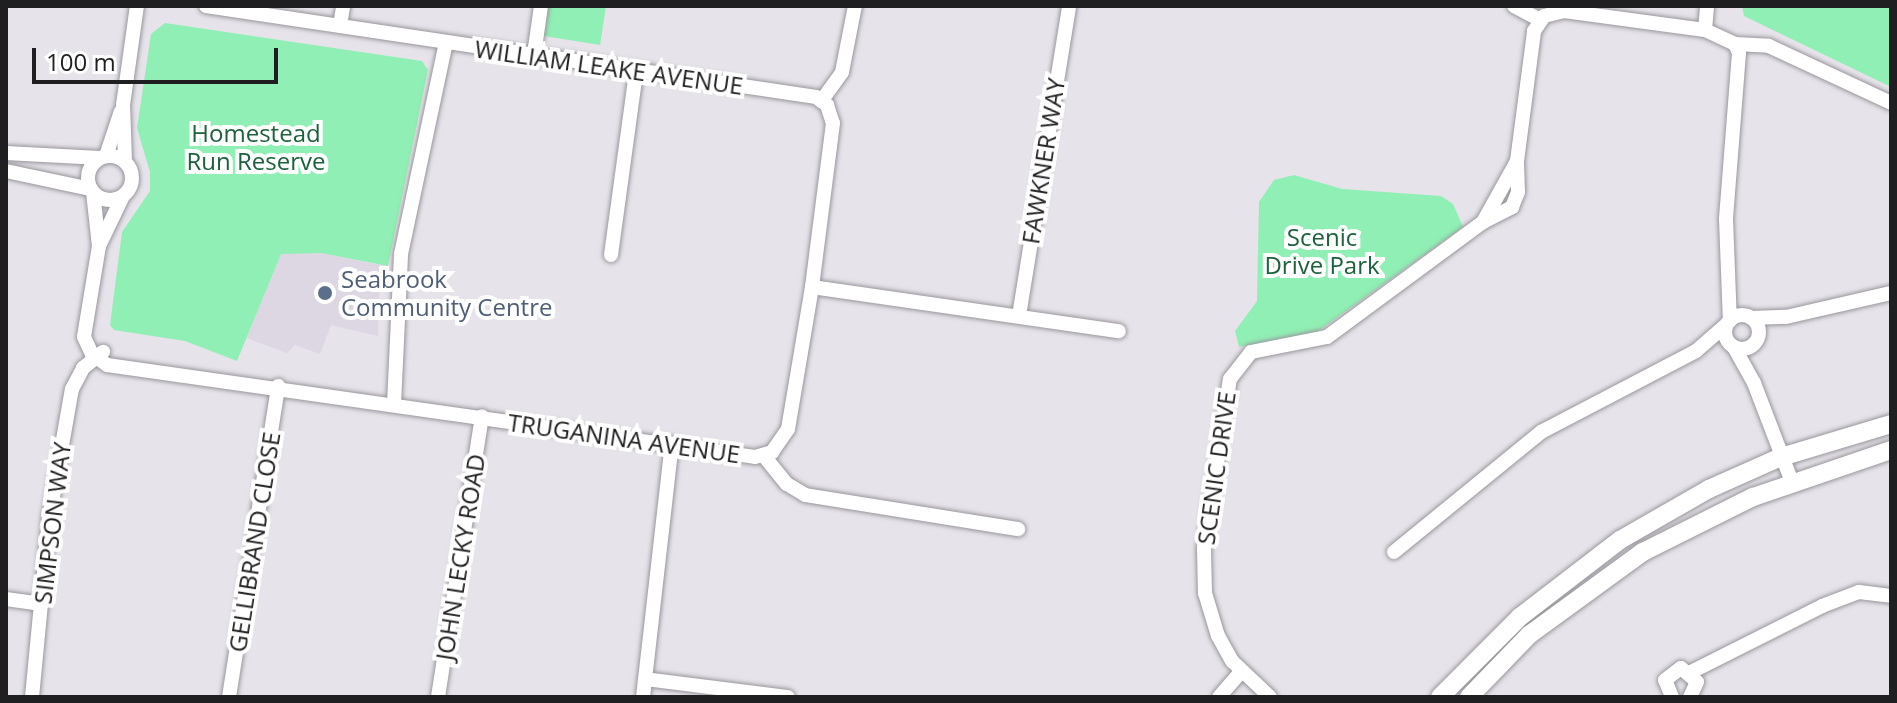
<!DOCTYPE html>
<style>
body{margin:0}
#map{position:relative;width:1897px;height:703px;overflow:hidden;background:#e6e3ea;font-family:"Open Sans",sans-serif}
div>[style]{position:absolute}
.built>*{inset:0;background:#ddd6e3}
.green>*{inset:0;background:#90efb4}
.roads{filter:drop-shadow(0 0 2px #9a969d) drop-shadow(0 0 2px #9a969d)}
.minor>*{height:14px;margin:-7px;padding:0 7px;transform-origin:7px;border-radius:7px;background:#fff}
.minor>.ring{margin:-7px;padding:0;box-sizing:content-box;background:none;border:14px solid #fff;border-radius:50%}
.tertiary>*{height:18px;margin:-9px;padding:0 9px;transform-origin:9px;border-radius:9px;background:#fff}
.dots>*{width:22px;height:22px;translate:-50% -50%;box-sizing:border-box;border:4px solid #fff;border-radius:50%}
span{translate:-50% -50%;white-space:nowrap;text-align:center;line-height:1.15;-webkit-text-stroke:8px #fff;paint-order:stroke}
.street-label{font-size:24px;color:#1f1e20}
.park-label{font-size:24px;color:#1c613c}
.service-label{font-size:24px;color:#4e5e75}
.left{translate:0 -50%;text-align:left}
.frame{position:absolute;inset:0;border:8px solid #1f1e20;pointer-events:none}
.scale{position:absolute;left:32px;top:48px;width:246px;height:36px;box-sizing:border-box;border:4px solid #1f1e20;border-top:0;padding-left:10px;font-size:24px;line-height:28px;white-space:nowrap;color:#1f1e20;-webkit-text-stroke:6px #fff;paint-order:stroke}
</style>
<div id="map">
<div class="built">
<i style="clip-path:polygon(281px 253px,321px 253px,380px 265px,378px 336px,331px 325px,320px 354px,295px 345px,287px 353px,247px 338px)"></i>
</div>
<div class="green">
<i style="clip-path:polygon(548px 6px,606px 6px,600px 45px,544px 36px)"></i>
<i style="clip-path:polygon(1742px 6px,1891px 6px,1891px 87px,1744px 16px)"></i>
<i style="clip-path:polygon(165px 23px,422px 61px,428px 70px,388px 266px,321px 253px,281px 254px,237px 361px,185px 341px,114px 330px,110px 325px,122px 232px,150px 191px,150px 172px,137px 128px,151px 34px)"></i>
<i style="clip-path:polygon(1294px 175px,1342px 189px,1441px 196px,1453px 204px,1463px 227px,1314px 334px,1239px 347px,1235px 331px,1257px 301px,1259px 202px,1274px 180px)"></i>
</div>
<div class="roads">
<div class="minor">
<i style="left:206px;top:6px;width:617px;rotate:8.48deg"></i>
<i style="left:816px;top:97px;width:14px;rotate:36deg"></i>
<i style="left:827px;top:105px;width:19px;rotate:72deg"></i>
<i style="left:833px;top:123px;width:165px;rotate:97.3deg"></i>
<i style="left:1514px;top:6px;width:30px;rotate:28deg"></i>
<i style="left:340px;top:26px;width:20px;rotate:-81deg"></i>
<i style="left:1705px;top:30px;width:24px;rotate:-85deg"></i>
<i style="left:1735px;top:44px;width:34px;rotate:3deg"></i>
<i style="left:1769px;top:46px;width:135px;rotate:25deg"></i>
<i style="left:534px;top:55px;width:49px;rotate:-81.9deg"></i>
<i style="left:822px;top:100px;width:34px;rotate:-54deg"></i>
<i style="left:842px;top:72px;width:67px;rotate:-78.9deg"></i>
<i style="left:6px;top:153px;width:94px;rotate:3deg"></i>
<i class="ring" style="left:88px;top:156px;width:30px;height:30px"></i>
<i style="left:106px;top:156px;width:47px;rotate:-71.6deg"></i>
<i style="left:125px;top:161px;width:56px;rotate:-92deg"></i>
<i style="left:123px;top:105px;width:100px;rotate:-82deg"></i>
<i style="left:6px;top:171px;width:87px;rotate:12deg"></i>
<i style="left:93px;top:192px;width:54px;rotate:83.7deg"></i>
<i style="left:99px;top:246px;width:92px;rotate:99.4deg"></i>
<i style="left:84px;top:337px;width:19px;rotate:65deg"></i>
<i style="left:92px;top:354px;width:19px;rotate:36deg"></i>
<i style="left:107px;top:365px;width:654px;rotate:8.08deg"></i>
<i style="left:755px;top:457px;width:18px;rotate:-16deg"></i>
<i style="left:772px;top:452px;width:28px;rotate:-55deg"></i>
<i style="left:788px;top:429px;width:144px;rotate:-80.4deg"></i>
<i style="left:812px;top:287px;width:310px;rotate:8.2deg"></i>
<i style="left:1483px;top:222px;width:68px;rotate:-60.8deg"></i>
<i style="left:99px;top:246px;width:55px;rotate:-64.4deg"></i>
<i style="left:611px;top:255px;width:185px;rotate:-82.2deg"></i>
<i class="ring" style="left:1725px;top:315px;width:20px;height:20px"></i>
<i style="left:1019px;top:316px;width:314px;rotate:-80.8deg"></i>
<i style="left:1751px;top:318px;width:35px;rotate:-2deg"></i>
<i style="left:1786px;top:317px;width:108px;rotate:-12.9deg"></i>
<i style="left:1734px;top:347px;width:41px;rotate:60.9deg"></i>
<i style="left:1754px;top:383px;width:106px;rotate:69deg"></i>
<i style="left:394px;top:404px;width:150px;rotate:-87.3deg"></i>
<i style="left:401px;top:254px;width:216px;rotate:-78deg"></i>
<i style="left:764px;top:456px;width:36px;rotate:51deg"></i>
<i style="left:787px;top:484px;width:21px;rotate:31deg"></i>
<i style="left:805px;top:495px;width:216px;rotate:9.1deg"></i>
<i style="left:1394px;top:552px;width:190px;rotate:-39.2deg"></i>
<i style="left:1541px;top:432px;width:175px;rotate:-27.6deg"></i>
<i style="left:1696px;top:351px;width:40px;rotate:-41deg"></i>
<i style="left:6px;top:599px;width:36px;rotate:8deg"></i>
<i style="left:1691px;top:672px;width:147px;rotate:-26.7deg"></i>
<i style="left:1822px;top:606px;width:40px;rotate:-21deg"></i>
<i style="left:1859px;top:592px;width:32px;rotate:7deg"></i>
<i style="left:645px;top:679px;width:144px;rotate:7.2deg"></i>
<i style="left:32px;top:697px;width:179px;rotate:-84.5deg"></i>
<i style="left:49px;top:519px;width:132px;rotate:-80deg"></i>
<i style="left:72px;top:389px;width:24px;rotate:-62deg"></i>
<i style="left:83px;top:368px;width:26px;rotate:-39deg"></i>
<i style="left:229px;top:697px;width:315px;rotate:-81deg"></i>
<i style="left:438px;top:697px;width:284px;rotate:-81.1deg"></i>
<i style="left:643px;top:697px;width:255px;rotate:-83.5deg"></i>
<i style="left:1219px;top:697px;width:33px;rotate:-49deg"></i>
<i style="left:1270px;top:697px;width:52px;rotate:-136.5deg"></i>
<i style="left:1232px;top:661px;width:29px;rotate:-119deg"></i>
<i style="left:1218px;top:636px;width:45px;rotate:-106.8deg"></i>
<i style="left:1205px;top:593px;width:45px;rotate:-91.3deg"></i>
<i style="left:1204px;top:548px;width:171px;rotate:-81.3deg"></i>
<i style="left:1230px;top:379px;width:34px;rotate:-52deg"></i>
<i style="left:1251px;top:352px;width:77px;rotate:-11.2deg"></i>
<i style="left:1327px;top:337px;width:194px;rotate:-36.4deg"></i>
<i style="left:1483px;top:222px;width:33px;rotate:-27deg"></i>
<i style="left:1512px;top:207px;width:16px;rotate:-68deg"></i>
<i style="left:1518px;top:192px;width:31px;rotate:-92deg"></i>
<i style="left:1517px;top:161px;width:131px;rotate:-82.5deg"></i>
<i style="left:1534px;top:31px;width:18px;rotate:-56deg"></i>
<i style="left:1544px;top:16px;width:21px;rotate:-14deg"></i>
<i style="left:1564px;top:11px;width:142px;rotate:7.7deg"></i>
<i style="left:1705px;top:30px;width:33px;rotate:25deg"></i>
<i style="left:1735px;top:44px;width:10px;rotate:66deg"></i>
<i style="left:1739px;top:53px;width:167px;rotate:94.5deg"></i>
<i style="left:1726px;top:219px;width:102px;rotate:87.8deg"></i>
<i style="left:1672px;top:697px;width:18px;rotate:-112deg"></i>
<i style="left:1665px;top:680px;width:20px;rotate:-37deg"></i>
<i style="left:1681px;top:668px;width:21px;rotate:41deg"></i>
<i style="left:1697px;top:682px;width:17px;rotate:115deg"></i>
</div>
<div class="tertiary">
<i style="left:1440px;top:697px;width:113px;rotate:-45deg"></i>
<i style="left:1520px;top:617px;width:126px;rotate:-37.6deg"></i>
<i style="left:1620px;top:540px;width:103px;rotate:-29.8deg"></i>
<i style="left:1709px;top:489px;width:79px;rotate:-24deg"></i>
<i style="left:1781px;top:457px;width:115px;rotate:-16.7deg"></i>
<i style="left:1469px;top:697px;width:86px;rotate:-45.9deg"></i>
<i style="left:1529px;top:635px;width:141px;rotate:-36.1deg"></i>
<i style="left:1643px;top:552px;width:123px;rotate:-26.6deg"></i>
<i style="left:1753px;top:497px;width:146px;rotate:-18.8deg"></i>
</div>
</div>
<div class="dots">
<i style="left:325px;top:293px;background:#5c6f8a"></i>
</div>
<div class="street-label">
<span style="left:609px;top:67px;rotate:8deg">WILLIAM LEAKE AVENUE</span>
<span style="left:1043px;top:161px;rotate:-81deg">FAWKNER WAY</span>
<span style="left:624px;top:438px;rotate:8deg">TRUGANINA AVENUE</span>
<span style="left:1216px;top:468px;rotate:-82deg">SCENIC DRIVE</span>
<span style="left:52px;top:523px;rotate:-83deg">SIMPSON WAY</span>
<span style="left:254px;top:542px;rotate:-81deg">GELLIBRAND CLOSE</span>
<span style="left:460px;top:557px;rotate:-81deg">JOHN LECKY ROAD</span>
</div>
<div class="park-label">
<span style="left:256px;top:147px">Homestead<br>Run Reserve</span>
<span style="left:1322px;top:251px">Scenic<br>Drive Park</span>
</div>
<div class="service-label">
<span class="left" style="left:341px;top:293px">Seabrook<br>Community Centre</span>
</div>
<div class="frame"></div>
<div class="scale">100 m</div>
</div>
